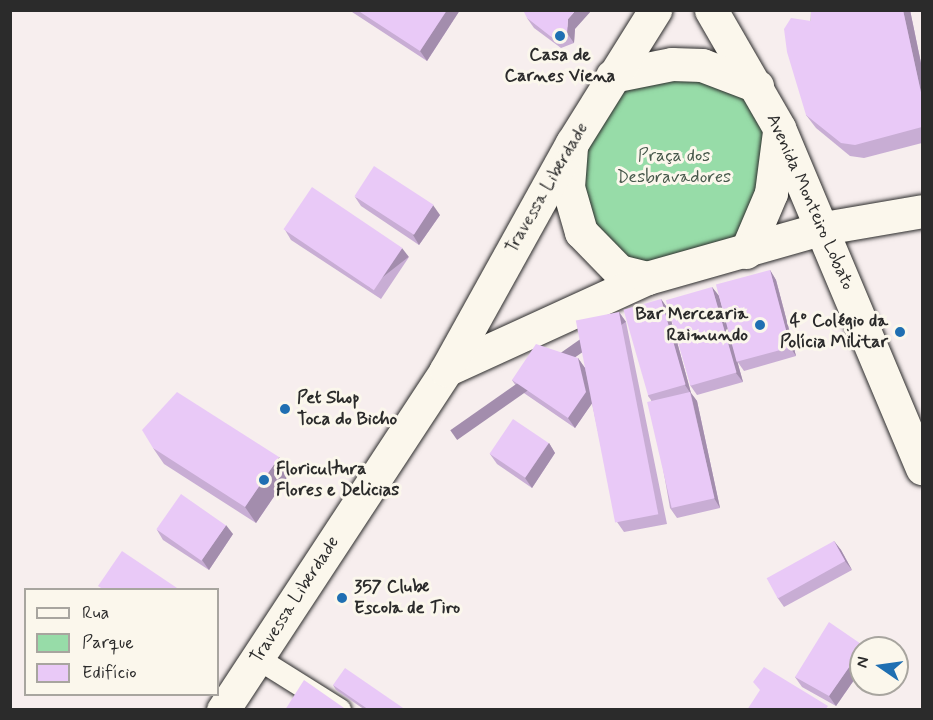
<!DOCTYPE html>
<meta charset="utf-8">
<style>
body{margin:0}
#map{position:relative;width:933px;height:720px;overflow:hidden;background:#f7eeee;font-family:Mynerve,sans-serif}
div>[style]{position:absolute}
.green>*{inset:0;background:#97dca8}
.roads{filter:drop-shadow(0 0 2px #2b2b2b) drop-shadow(0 0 2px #2b2b2b)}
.service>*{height:22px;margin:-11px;padding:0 11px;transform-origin:11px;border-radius:11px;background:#fbf7ec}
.tertiary>*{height:33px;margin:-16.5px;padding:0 16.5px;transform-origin:16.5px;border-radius:16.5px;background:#fbf7ec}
.wall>*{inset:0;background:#c8add4}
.shaded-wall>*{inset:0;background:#a38dad;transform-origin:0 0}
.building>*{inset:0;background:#e9c9f7;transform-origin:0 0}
.dots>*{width:16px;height:16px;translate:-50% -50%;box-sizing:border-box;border:3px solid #fbf7ec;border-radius:50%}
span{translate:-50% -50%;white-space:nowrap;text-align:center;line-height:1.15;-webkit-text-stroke:6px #fbf7ec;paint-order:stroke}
.poi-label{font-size:18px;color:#2b2b2b;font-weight:700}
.right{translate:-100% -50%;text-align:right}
.left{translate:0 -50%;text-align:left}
.park-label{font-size:18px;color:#46574a}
.street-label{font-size:18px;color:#2b2b2b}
.frame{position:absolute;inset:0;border:12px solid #2b2b2b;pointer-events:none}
.legend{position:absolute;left:24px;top:588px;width:195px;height:108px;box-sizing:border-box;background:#fbf7ec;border:2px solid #a8a59f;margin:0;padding:8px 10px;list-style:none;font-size:18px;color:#2b2b2b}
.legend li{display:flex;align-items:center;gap:12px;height:30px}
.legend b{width:30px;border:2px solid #a8a59f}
.north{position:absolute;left:849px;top:636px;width:60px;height:60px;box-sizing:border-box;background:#fbf7ec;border:2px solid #a8a59f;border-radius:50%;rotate:283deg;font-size:16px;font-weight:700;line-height:24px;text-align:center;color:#2b2b2b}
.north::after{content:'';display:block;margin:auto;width:21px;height:27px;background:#1f6fb2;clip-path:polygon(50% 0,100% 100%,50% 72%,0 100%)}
</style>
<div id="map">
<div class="green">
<i style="clip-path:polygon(730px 73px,779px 128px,746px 252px,647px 278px,597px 253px,572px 143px,612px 76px)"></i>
</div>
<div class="roads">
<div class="service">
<i style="left:257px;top:658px;width:98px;rotate:32.1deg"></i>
</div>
<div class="tertiary">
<i style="left:711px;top:10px;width:136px;rotate:60deg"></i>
<i style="left:779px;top:128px;width:369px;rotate:67.2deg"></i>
<i style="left:612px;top:76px;width:61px;rotate:-11.3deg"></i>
<i style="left:672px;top:64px;width:30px;rotate:2deg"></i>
<i style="left:702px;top:65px;width:59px;rotate:20.9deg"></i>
<i style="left:571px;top:147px;width:40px;rotate:94.3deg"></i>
<i style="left:568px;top:187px;width:47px;rotate:73.9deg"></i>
<i style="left:581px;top:232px;width:54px;rotate:45.7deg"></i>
<i style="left:619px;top:271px;width:29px;rotate:14deg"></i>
<i style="left:746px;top:252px;width:64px;rotate:-67deg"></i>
<i style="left:771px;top:193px;width:63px;rotate:-82.6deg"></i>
<i style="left:446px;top:370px;width:221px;rotate:-24.6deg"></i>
<i style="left:647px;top:278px;width:184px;rotate:-15.8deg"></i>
<i style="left:824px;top:228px;width:99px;rotate:-9.8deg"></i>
<i style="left:223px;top:710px;width:407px;rotate:-56.7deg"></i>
<i style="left:446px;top:370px;width:260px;rotate:-61deg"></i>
<i style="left:572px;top:143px;width:157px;rotate:-58deg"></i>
</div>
</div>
<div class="wall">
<i style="clip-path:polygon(349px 10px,460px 10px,427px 61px)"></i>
<i style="clip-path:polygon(811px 10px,910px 10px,922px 68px,922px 143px,864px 158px,850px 156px,816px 128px,806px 115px)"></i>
<i style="clip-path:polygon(527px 18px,575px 29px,574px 43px,561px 48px,534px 28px)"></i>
<i style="clip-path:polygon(355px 197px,440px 215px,419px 245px,361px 206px)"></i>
<i style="clip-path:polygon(285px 230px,409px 257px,381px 299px,291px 240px)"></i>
<i style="clip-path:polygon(770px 270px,776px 280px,796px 356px,744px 371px,737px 361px)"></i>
<i style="clip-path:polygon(712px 287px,719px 296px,743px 382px,697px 395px,690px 385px)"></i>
<i style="clip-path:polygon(661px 299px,668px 309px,691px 393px,697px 401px,720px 508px,677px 518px,670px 508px,651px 400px,648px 396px)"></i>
<i style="clip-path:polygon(619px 312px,626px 322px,667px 524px,624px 532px,617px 522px,592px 403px,575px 428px,518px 389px,512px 380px,578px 358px,585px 368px)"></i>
<i style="clip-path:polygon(549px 443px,555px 453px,532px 488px,497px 464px,490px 454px)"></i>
<i style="clip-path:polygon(153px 448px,290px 473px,256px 523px,164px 464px)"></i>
<i style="clip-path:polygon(157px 530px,233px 534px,209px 570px,163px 540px)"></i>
<i style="clip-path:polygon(834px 541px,841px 550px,852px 570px,784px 607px,777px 597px)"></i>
<i style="clip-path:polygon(861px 648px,861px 670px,836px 706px,802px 687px,795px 677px)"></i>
<i style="clip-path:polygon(333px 685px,406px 710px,365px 710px,336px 690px)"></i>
</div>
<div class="shaded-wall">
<i style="clip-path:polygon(447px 10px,460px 10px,427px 61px,420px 51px)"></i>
<i style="clip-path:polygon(576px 10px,592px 10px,575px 29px,574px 43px,567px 33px,568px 19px)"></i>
<i style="clip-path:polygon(903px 10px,910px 10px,922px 68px,922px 97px)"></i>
<i style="clip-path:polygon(433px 205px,440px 215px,419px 245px,413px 235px)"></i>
<i style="left:402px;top:248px;width:11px;height:50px;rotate:52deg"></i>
<i style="clip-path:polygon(770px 270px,776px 280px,796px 356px,790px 347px)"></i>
<i style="clip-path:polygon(712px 287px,719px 296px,743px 382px,736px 373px)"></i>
<i style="clip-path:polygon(661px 299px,668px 309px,691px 393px,697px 401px,720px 508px,714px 498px,691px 394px,685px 385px)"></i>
<i style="left:619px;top:312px;width:12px;height:206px;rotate:55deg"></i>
<i style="clip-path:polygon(578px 358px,585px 368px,593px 402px,575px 428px,568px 418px)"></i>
<i style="clip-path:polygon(549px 443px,555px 453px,532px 488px,525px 478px)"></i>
<i style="clip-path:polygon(279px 457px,290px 473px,256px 523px,245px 507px)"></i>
<i style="clip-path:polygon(226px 525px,233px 534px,209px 570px,202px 560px)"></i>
<i style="clip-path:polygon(834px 541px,841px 550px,852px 570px,845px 561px)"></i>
<i style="clip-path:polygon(861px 650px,861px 670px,836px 706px,829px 696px)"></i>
</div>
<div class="building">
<i style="clip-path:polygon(357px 10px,447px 10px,420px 51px)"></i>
<i style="clip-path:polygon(523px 10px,576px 10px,568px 19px,567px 33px,554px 39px,527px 18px)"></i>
<i style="clip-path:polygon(811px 10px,903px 10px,922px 97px,922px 127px,855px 145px,841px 143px,806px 115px,787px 52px,784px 29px,791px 18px,811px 21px)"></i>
<i style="left:374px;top:166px;width:71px;height:36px;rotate:33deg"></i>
<i style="left:312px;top:187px;width:109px;height:51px;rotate:34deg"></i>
<i style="left:770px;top:270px;width:80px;height:56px;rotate:75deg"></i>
<i style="left:712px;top:287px;width:89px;height:48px;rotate:74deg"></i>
<i style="left:661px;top:299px;width:89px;height:39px;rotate:74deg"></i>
<i style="left:619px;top:312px;width:206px;height:44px;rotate:79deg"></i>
<i style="clip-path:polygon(536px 344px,578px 358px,586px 392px,568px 418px,512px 380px)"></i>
<i style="clip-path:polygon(177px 392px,279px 457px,245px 507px,153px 448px,142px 430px)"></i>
<i style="left:690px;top:392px;width:109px;height:44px;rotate:77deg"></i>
<i style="left:513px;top:419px;width:43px;height:42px;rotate:34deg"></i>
<i style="left:181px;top:494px;width:55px;height:43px;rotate:35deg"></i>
<i style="left:834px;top:541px;width:23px;height:77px;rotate:61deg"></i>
<i style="clip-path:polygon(122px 551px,180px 590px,104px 590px,98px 586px)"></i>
<i style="clip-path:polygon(829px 622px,864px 646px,862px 648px,861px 648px,861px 650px,829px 696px,795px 677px)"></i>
<i style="clip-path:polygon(764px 667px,828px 706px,825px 710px,747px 710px,760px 690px,753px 682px)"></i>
<i style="clip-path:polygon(345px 668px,406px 710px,369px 710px,333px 685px)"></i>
<i style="clip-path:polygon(304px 680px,347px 710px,285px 710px)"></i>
</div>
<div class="dots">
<i style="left:560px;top:36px;background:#1f6fb2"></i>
<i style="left:760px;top:325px;background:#1f6fb2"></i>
<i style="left:900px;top:332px;background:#1f6fb2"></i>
<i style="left:285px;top:409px;background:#1f6fb2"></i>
<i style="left:264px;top:480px;background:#1f6fb2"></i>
<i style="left:342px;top:598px;background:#1f6fb2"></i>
</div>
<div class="poi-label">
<span style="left:560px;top:66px">Casa de<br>Carnes Viena</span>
<span class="right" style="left:748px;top:325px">Bar Mercearia<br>Raimundo</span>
<span class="right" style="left:888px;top:332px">4º Colégio da<br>Polícia Militar</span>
<span class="left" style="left:297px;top:409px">Pet Shop<br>Toca do Bicho</span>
<span class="left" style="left:276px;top:480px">Floricultura<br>Flores e Delicias</span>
<span class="left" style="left:354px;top:598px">357 Clube<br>Escola de Tiro</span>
</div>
<div class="park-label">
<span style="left:674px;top:167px">Praça dos<br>Desbravadores</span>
</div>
<div class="street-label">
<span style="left:547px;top:188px;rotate:-60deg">Travessa Liberdade</span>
<span style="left:810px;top:202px;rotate:66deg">Avenida Monteiro Lobato</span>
<span style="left:295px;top:600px;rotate:-57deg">Travessa Liberdade</span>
</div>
<div class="frame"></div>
<ul class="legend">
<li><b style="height:8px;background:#fbf7ec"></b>Rua</li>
<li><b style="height:16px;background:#97dca8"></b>Parque</li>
<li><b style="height:16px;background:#e9c9f7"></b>Edifício</li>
</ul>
<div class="north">N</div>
</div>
